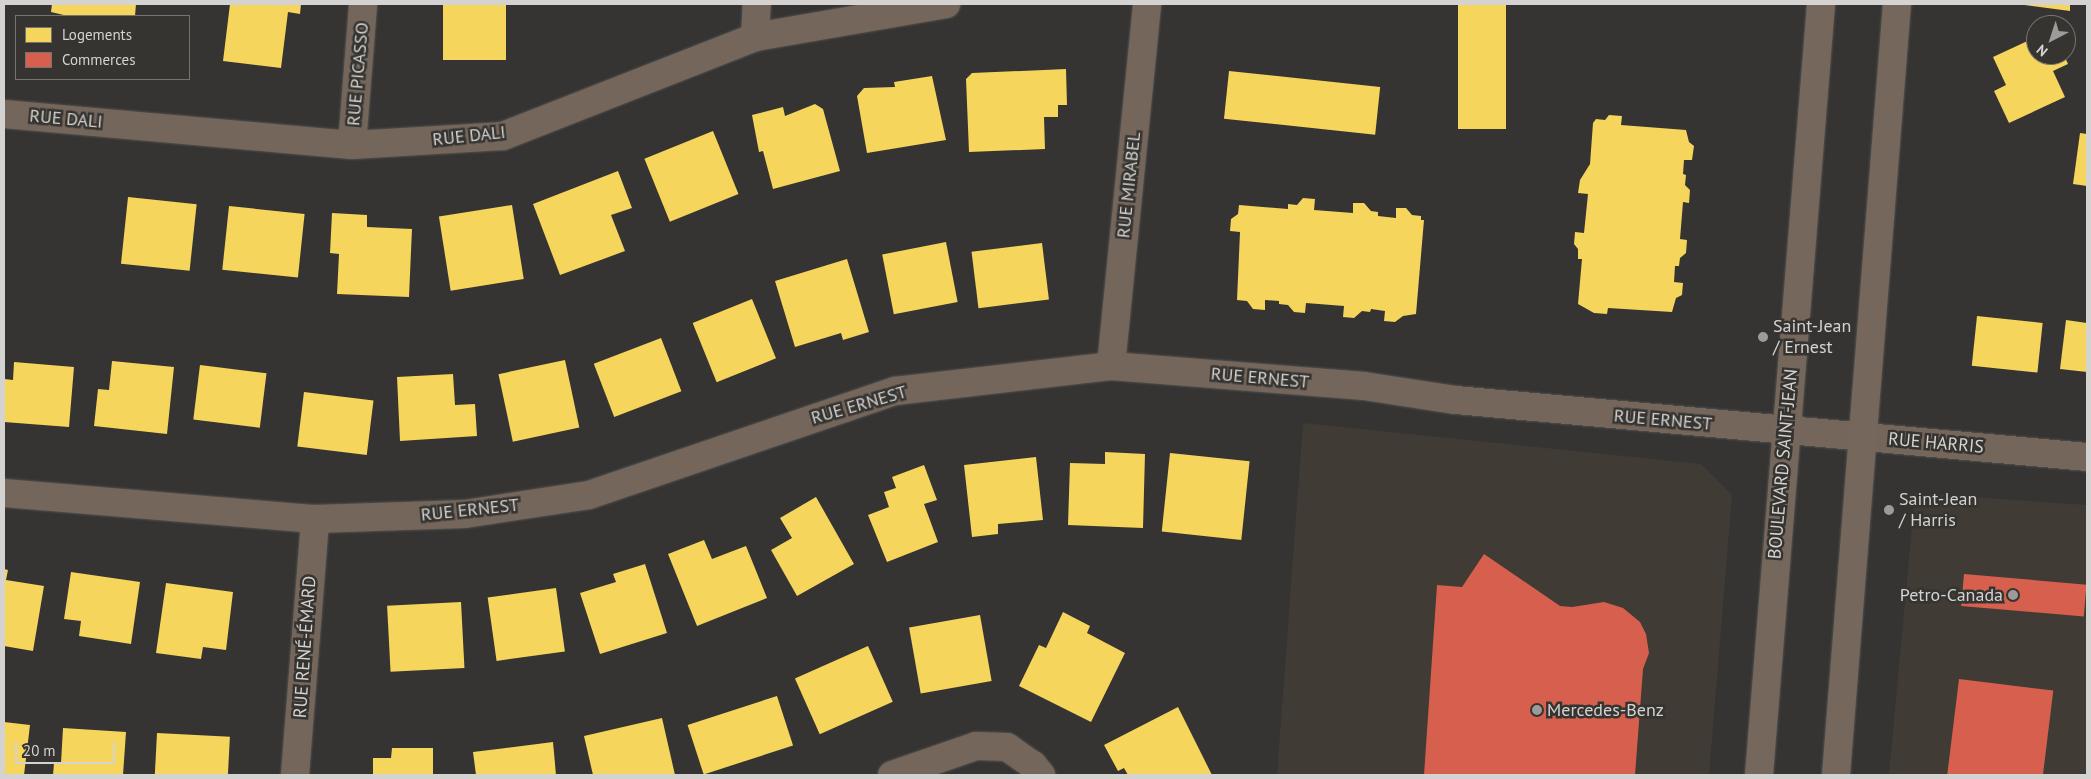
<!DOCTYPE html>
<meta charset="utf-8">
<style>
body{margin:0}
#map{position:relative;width:2091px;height:779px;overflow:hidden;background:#353432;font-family:"PT Sans",sans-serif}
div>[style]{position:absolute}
.built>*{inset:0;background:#403c35}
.homes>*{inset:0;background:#f6d55c;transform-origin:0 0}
.shops>*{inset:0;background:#d6604d;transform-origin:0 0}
.roads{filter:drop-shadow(0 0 1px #51514f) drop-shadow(0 0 1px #51514f)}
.minor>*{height:28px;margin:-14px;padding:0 14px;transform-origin:14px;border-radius:14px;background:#75665b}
.major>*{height:28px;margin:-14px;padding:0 14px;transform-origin:14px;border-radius:14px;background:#75675c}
.dots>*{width:14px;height:14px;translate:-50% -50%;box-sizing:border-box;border:2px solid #363431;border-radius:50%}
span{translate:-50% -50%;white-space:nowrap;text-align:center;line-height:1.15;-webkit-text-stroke:5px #363431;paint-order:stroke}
.street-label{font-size:18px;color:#d4d3d1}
.poi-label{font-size:18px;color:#d4d3d1}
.left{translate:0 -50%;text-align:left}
.right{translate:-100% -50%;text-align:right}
.frame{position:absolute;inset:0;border:5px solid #d4d3d1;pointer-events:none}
.legend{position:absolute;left:15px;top:15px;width:175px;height:65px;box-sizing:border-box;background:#363431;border:1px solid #757471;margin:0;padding:6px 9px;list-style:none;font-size:15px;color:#d4d3d1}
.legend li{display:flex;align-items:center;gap:10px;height:25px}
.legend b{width:25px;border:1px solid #757471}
.north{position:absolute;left:2026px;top:15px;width:50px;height:50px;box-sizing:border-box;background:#363431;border:1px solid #757471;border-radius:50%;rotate:220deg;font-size:14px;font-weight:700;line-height:20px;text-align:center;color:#d4d3d1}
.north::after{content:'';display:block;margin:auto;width:18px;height:22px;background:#9c9b99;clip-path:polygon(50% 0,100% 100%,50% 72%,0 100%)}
.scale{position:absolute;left:15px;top:742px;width:100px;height:22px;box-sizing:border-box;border:2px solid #d4d3d1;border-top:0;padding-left:6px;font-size:15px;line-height:18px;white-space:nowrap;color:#d4d3d1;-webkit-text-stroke:4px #363431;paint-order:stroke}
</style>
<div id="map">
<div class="built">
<i style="clip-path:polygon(1303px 423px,1701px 464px,1732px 495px,1709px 775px,1277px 775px)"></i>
<i style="clip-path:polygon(1915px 493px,2087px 505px,2087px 775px,1889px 775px)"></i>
</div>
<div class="homes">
<i style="clip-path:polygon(52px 4px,136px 4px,135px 16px,68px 16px,51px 12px)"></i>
<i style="clip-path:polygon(230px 4px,301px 4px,300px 14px,288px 12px,281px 68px,223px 61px)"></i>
<i style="left:443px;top:4px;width:63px;height:56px"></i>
<i style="left:1458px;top:4px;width:48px;height:125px"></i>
<i style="clip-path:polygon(2017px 4px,2070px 4px,2070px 11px)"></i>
<i style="clip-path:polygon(2036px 37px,2036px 55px,2064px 55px,2068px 64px,2053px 71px,2065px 97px,2009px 123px,1994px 91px,2006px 85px,1993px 57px)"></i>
<i style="clip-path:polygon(1066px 69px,1067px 105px,1058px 105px,1058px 117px,1044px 117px,1045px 149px,969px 152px,966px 79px,972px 73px)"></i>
<i style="left:1229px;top:71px;width:152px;height:48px;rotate:6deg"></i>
<i style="clip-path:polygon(932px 76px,946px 140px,867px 153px,857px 96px,864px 88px,895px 87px,894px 82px)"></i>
<i style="clip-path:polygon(815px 104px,823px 109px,840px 171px,773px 189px,763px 151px,759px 152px,752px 115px,783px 107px,785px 116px)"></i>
<i style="clip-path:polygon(1609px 115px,1622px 116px,1621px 125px,1686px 130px,1689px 142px,1694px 146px,1692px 160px,1684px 160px,1683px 174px,1686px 175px,1685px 185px,1690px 190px,1689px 203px,1683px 202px,1680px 239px,1687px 240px,1686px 253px,1680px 258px,1679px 266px,1675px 266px,1674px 282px,1683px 283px,1682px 295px,1676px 298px,1672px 312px,1608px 308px,1607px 314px,1594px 313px,1578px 304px,1582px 259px,1578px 259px,1578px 249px,1574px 244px,1575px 232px,1584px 233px,1588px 194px,1578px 193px,1580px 180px,1590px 164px,1593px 123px,1596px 119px,1605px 120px)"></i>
<i style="left:713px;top:131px;width:68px;height:74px;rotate:68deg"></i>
<i style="clip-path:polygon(2080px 133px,2087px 134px,2087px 186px,2073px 184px)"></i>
<i style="clip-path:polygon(618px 171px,632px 208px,611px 215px,625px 251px,560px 275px,533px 204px)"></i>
<i style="left:128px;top:197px;width:69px;height:67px;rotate:6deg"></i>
<i style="clip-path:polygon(1303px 198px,1315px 199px,1314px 210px,1353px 213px,1353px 203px,1364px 203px,1371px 211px,1378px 212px,1378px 216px,1396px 218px,1396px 208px,1406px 208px,1412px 215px,1421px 216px,1421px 220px,1424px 220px,1416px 314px,1403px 316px,1395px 322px,1384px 321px,1385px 311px,1371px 309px,1370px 312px,1362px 311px,1354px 318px,1343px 317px,1344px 306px,1306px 303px,1305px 313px,1294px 312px,1288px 305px,1279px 304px,1279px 301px,1265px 300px,1265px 310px,1253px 309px,1247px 301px,1237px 300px,1240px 232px,1230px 231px,1231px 219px,1238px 214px,1239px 205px,1288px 209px,1288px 204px,1297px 205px)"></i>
<i style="left:512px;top:205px;width:75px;height:74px;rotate:81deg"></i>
<i style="left:229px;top:206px;width:76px;height:64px;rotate:6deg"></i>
<i style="clip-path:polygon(332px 213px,367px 215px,367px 227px,412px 229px,409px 297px,337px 294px,339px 254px,330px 253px)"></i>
<i style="left:946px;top:242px;width:61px;height:65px;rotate:79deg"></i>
<i style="left:1042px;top:243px;width:57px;height:71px;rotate:83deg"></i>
<i style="clip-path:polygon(847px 259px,869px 332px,843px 340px,841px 333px,795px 347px,775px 281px)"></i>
<i style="left:752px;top:299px;width:64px;height:64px;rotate:68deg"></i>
<i style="left:1977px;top:316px;width:66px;height:50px;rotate:6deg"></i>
<i style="clip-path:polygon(2066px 320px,2087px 323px,2087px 372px,2060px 369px)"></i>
<i style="left:661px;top:338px;width:57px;height:72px;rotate:69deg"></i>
<i style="left:565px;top:360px;width:69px;height:68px;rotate:78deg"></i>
<i style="clip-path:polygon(112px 361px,174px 367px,167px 434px,94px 426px,98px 389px,109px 390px)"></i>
<i style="clip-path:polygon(14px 362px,74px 367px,69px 427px,4px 422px,4px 379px,13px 380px)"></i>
<i style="left:200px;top:365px;width:67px;height:55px;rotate:7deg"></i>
<i style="clip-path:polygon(453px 374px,455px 405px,475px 404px,477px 436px,400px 441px,397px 377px)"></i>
<i style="left:304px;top:392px;width:70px;height:55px;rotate:7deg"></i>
<i style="clip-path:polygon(1105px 452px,1145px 454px,1143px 528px,1068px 525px,1070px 463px,1105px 464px)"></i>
<i style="left:1170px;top:453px;width:80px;height:79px;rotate:6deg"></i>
<i style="clip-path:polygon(1036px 457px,1043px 520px,998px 524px,998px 534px,972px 537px,964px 465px)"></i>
<i style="clip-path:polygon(924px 465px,937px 500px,924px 504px,938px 542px,887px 562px,868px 515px,889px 507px,884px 492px,896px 488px,892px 477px)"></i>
<i style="clip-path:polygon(816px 497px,854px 564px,797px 596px,771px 550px,792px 538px,780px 518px)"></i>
<i style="clip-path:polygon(704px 540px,712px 559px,746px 546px,767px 598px,697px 626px,668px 554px)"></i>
<i style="clip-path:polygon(645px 564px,667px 633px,600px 654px,580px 593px,616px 582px,613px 574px)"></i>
<i style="clip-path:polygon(4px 569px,8px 570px,6px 580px,44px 586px,33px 651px,4px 646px)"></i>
<i style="clip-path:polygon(71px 572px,140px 582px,131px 644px,79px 636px,81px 621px,64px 619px)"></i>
<i style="clip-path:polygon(166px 583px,233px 592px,226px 650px,203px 647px,201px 659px,156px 653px)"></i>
<i style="left:556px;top:588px;width:64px;height:69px;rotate:82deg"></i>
<i style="left:461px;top:602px;width:66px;height:74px;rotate:87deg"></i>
<i style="clip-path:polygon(1063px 612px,1090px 626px,1087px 633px,1125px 653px,1091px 722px,1019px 686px,1039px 645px,1046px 648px)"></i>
<i style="left:980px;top:615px;width:67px;height:72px;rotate:80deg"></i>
<i style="left:868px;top:646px;width:61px;height:80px;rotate:66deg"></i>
<i style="left:777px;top:696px;width:52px;height:94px;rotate:72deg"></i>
<i style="clip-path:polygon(1178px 707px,1212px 775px,1128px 775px,1124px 768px,1118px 771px,1104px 745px)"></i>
<i style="clip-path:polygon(662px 718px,675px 775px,593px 775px,584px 736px)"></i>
<i style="clip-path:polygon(4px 722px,30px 725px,24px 775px,4px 775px)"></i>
<i style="clip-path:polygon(63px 728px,126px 732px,123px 775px,53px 775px,54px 763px,61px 763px)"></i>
<i style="left:157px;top:733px;width:73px;height:42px;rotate:3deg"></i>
<i style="clip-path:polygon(553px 742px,556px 775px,476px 775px,473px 752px)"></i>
<i style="clip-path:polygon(392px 748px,433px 748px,433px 775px,373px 775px,373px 758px,391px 758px)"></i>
</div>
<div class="shops">
<i style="clip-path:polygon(1484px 554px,1560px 606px,1572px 607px,1604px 602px,1623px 608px,1640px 622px,1646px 634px,1649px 653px,1643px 669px,1635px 775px,1424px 775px,1437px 585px,1462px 587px)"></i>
<i style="left:1964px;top:574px;width:123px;height:32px;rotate:5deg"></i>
<i style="left:1959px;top:679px;width:95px;height:97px;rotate:7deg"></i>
</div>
<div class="roads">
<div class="minor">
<i style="left:755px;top:37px;width:33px;rotate:-87deg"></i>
<i style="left:4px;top:114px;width:349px;rotate:5.1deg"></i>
<i style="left:352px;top:145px;width:151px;rotate:-3.4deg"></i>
<i style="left:503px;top:136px;width:271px;rotate:-21.4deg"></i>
<i style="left:755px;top:37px;width:194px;rotate:-9.8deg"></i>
<i style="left:352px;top:145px;width:141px;rotate:-85.5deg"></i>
<i style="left:1111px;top:366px;width:364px;rotate:-84.3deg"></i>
<i style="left:4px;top:493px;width:312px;rotate:4.8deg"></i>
<i style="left:315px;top:519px;width:150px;rotate:-1.9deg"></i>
<i style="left:465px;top:514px;width:125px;rotate:-8.7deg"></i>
<i style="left:589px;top:495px;width:323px;rotate:-18.8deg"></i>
<i style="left:895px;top:391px;width:217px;rotate:-6.6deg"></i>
<i style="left:1111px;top:366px;width:254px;rotate:4.5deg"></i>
<i style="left:1364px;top:386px;width:93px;rotate:8.7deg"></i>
<i style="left:1456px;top:400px;width:634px;rotate:5.16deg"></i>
<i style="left:295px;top:775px;width:257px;rotate:-85.5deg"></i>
<i style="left:892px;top:775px;width:89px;rotate:-19deg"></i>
<i style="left:976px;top:746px;width:31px;rotate:2deg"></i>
<i style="left:1007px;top:747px;width:32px;rotate:35deg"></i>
<i style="left:1033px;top:765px;width:13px;rotate:51deg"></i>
</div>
<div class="major">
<i style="left:1759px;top:775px;width:773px;rotate:-85.4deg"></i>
<i style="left:1836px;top:775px;width:773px;rotate:-85.48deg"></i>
</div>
</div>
<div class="dots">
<i style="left:1763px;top:337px;background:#9c9b99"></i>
<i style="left:1889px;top:510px;background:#9c9b99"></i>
<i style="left:2013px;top:595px;background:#9c9b99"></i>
<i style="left:1537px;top:710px;background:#9c9b99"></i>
</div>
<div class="street-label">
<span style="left:358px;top:74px;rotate:-85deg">RUE PICASSO</span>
<span style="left:66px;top:119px;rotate:5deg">RUE DALI</span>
<span style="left:469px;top:136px;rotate:-6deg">RUE DALI</span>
<span style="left:1129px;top:185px;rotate:-84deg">RUE MIRABEL</span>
<span style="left:1260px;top:378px;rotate:5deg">RUE ERNEST</span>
<span style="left:859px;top:405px;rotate:-16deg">RUE ERNEST</span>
<span style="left:1663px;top:420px;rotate:5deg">RUE ERNEST</span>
<span style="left:1936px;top:443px;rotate:5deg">RUE HARRIS</span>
<span style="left:1783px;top:464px;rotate:-85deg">BOULEVARD SAINT-JEAN</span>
<span style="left:470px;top:510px;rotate:-6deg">RUE ERNEST</span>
<span style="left:305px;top:647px;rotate:-86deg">RUE RENÉ-ÉMARD</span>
</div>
<div class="poi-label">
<span class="left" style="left:1773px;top:337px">Saint-Jean<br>/ Ernest</span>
<span class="left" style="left:1899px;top:510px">Saint-Jean<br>/ Harris</span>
<span class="right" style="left:2003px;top:595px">Petro-Canada</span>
<span class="left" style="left:1547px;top:710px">Mercedes-Benz</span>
</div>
<div class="frame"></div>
<ul class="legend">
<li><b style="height:14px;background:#f6d55c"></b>Logements</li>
<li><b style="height:14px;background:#d6604d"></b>Commerces</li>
</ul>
<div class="north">N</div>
<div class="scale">20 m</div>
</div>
